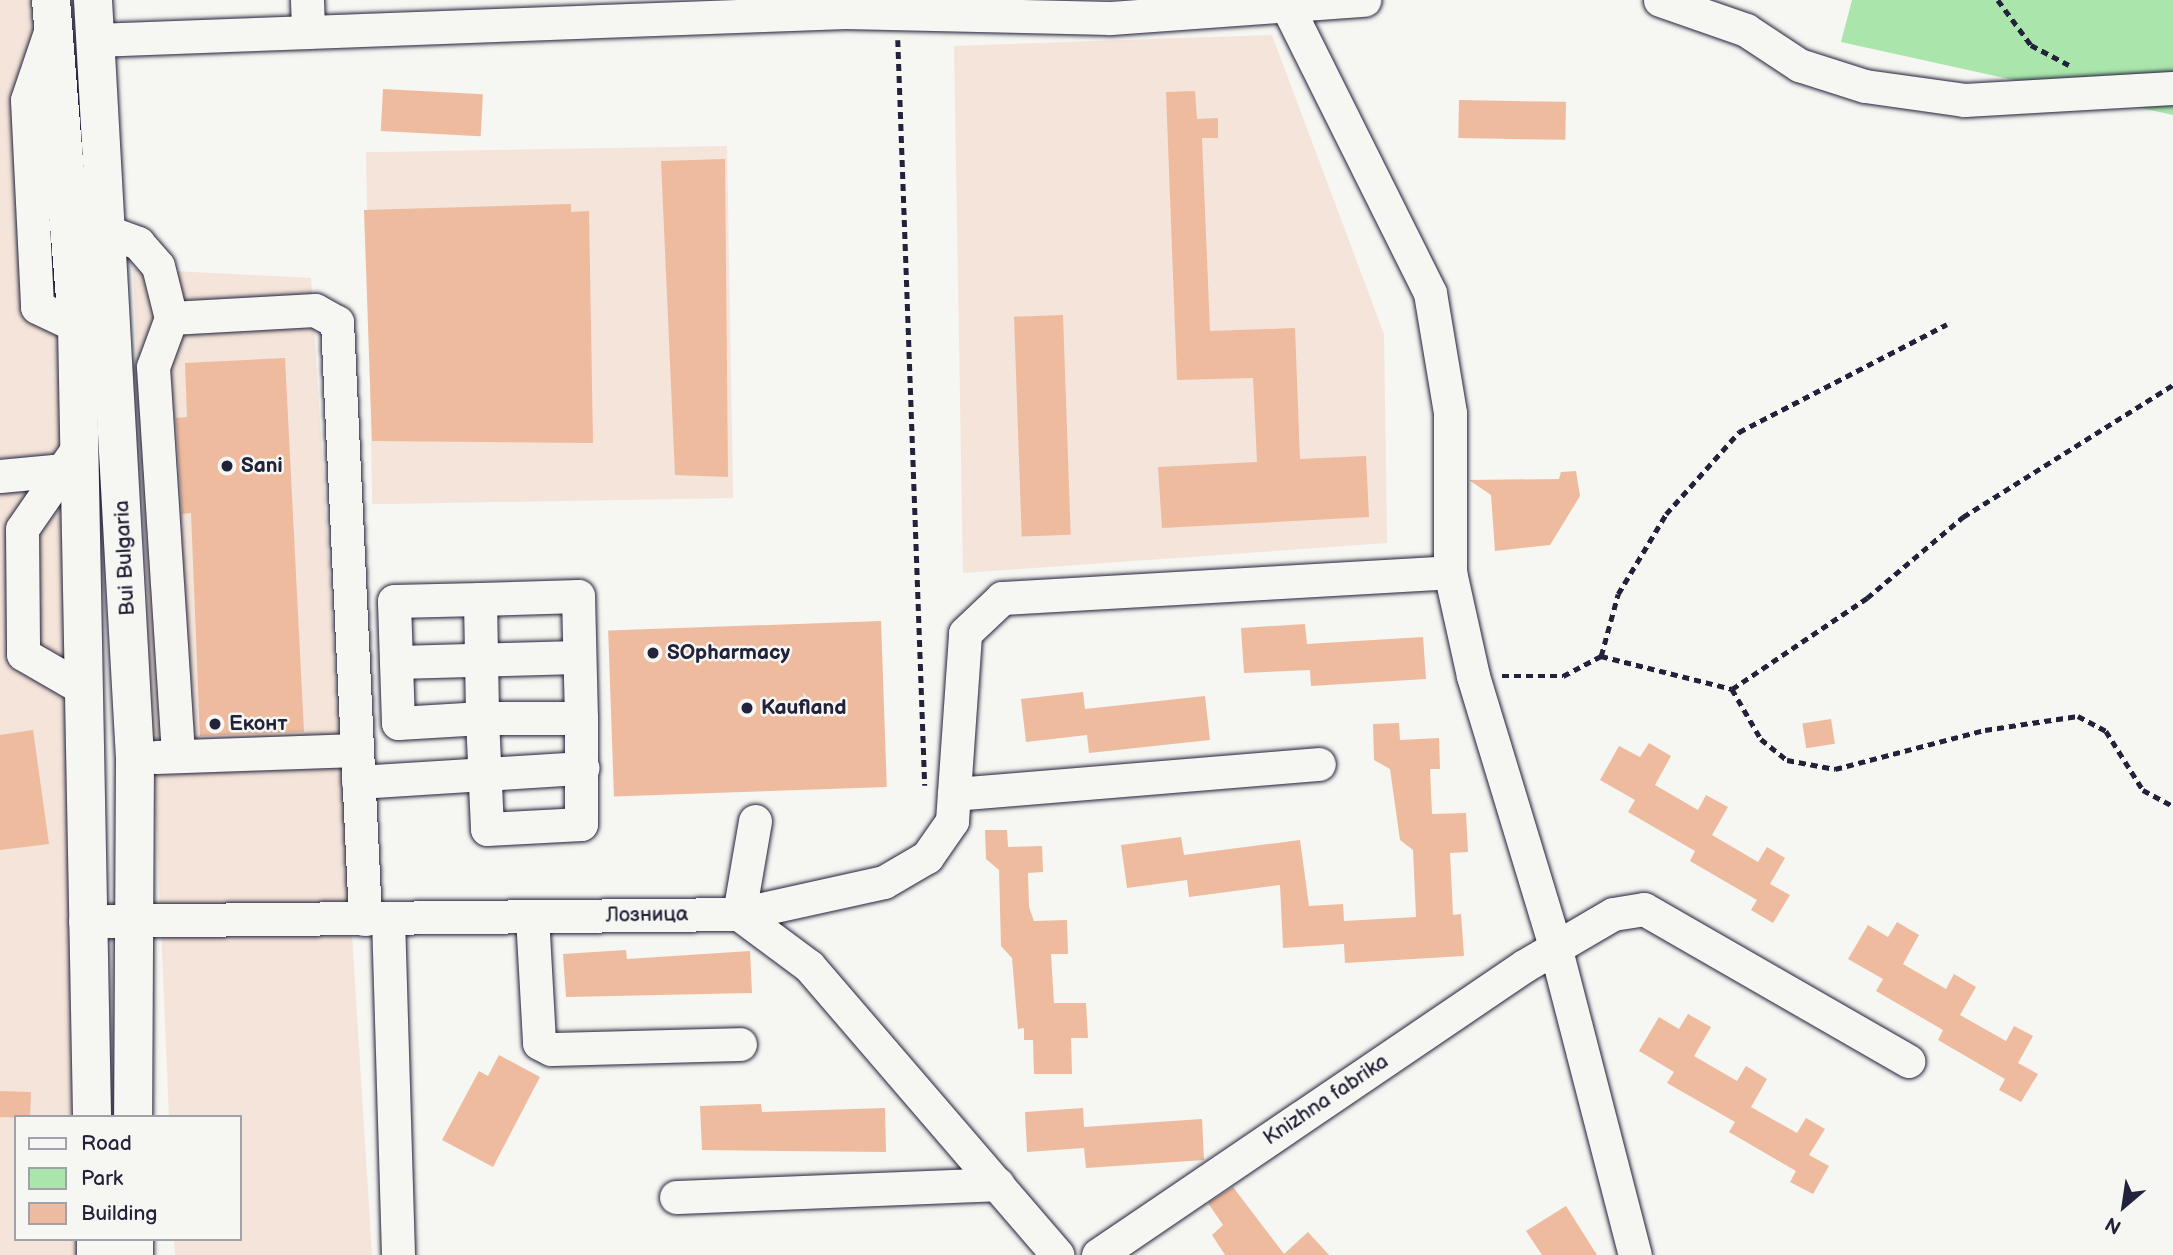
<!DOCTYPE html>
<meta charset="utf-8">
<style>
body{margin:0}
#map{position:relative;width:2173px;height:1255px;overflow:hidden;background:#f6f6f2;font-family:"Balsamiq Sans",sans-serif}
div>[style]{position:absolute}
.built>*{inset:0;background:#f4e4d9;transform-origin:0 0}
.green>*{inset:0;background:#aae6ac}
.building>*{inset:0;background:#eebb9f;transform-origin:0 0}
.path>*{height:4.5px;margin-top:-2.25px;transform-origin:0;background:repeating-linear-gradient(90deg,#22223b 0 7px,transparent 0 12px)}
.roads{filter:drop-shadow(0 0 2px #22223b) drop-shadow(0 0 2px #22223b)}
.minor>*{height:33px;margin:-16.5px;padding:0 16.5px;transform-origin:16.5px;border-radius:16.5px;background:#f6f6f2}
.major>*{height:38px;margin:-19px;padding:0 19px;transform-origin:19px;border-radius:19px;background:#f6f6f2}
.dots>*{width:19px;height:19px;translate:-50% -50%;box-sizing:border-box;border:4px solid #f6f6f2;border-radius:50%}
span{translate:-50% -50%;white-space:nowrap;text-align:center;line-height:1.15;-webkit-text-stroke:5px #f6f6f2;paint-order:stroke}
.poi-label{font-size:21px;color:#22223b;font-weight:700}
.left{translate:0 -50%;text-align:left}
.street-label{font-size:21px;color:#22223b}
.legend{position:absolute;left:14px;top:1115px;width:228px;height:126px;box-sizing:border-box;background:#f6f6f2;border:2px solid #a1a1a9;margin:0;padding:9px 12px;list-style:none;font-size:21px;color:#22223b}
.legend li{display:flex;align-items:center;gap:14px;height:35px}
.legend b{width:35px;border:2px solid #a1a1a9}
.north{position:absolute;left:2089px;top:1171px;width:70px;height:70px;-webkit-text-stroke:5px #f6f6f2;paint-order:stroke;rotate:209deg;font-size:19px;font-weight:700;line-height:28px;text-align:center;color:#22223b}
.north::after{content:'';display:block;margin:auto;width:24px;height:32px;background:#22223b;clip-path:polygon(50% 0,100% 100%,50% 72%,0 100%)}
</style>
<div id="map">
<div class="built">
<i style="clip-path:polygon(0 0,40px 0,65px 494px,74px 1117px,16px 1117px,16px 1239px,76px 1239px,76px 1255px,0 1255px)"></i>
<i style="clip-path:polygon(1272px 35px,1384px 334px,1387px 543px,963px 573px,954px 46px)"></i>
<i style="left:727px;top:146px;width:352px;height:361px;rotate:89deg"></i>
<i style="clip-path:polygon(133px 269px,311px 278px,372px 1255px,175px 1255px,174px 1239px,240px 1239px,240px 1117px,169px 1117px)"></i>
</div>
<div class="green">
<i style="clip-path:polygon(1852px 0,2173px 0,2173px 115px,1841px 42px)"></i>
</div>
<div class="building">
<i style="left:383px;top:89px;width:100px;height:42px;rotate:3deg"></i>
<i style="clip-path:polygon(1195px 91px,1197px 119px,1218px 118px,1218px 138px,1202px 138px,1210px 331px,1295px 328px,1300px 459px,1366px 456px,1369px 517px,1162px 528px,1158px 467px,1257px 462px,1253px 378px,1177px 380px,1166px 92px)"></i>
<i style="left:1459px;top:100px;width:107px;height:38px;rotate:1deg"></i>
<i style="clip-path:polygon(725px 159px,728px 477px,675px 475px,661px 161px)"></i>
<i style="clip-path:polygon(571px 204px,571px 212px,589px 211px,593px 443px,372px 441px,364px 210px)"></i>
<i style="left:1063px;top:315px;width:220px;height:49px;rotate:88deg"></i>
<i style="clip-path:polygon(285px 358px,304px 732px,200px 736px,191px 513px,182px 514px,176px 418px,187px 417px,185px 363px)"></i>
<i style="clip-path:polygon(1576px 471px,1580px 496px,1550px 545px,1495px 551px,1491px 495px,1469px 480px,1559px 479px,1561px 472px)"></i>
<i style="left:881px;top:621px;width:166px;height:273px;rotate:88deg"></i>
<i style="clip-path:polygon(1305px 624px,1307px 644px,1423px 637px,1426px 679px,1311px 686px,1310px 670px,1244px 673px,1241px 628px)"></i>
<i style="clip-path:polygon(1083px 692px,1085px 709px,1205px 696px,1210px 740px,1089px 753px,1087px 735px,1026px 742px,1021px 699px)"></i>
<i style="left:1831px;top:719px;width:25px;height:29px;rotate:81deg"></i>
<i style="clip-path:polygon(1399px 723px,1400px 740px,1439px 738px,1440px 769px,1430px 769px,1432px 814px,1466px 813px,1468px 852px,1450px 853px,1453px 915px,1461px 914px,1464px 956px,1345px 963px,1344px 944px,1283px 948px,1280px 885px,1189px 897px,1187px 880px,1127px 888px,1121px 845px,1181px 837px,1184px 855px,1300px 840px,1309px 906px,1343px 904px,1344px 921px,1416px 917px,1413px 850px,1400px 840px,1390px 769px,1374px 760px,1373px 724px)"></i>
<i style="clip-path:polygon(33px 730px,49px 844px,0 850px,0 735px)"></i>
<i style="clip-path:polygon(1649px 743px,1671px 756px,1655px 785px,1698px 810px,1706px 795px,1728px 807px,1712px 835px,1758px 862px,1767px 847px,1785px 858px,1770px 884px,1790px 895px,1773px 923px,1751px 910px,1757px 900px,1690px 861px,1695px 851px,1628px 812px,1635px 800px,1600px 780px,1619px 746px,1640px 757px)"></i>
<i style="clip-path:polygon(985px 830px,1007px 830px,1008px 847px,1042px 846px,1043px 872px,1028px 873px,1029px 907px,1034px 921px,1067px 920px,1068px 954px,1051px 954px,1054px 1003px,1086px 1003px,1088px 1038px,1071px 1038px,1072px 1074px,1034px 1074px,1033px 1040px,1024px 1040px,1024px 1028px,1018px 1029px,1012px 958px,1001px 946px,999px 870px,986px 859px)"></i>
<i style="clip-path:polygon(1897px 922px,1919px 935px,1903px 964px,1946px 989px,1954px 974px,1976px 987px,1960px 1015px,2006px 1041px,2014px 1026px,2033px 1036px,2018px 1063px,2038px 1074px,2021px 1102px,1999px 1090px,2005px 1079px,1938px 1040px,1943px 1030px,1876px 991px,1883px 979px,1848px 959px,1868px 925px,1888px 937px)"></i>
<i style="clip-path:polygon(626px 950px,627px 959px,750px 951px,752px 993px,566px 997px,563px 954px)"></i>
<i style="clip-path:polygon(1688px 1014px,1711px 1027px,1694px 1056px,1737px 1081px,1746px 1066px,1767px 1079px,1751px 1107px,1797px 1133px,1806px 1118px,1825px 1129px,1809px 1155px,1829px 1166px,1813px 1194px,1790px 1182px,1796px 1171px,1729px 1132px,1735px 1122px,1667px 1083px,1674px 1072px,1639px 1051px,1659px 1017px,1679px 1029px)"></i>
<i style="clip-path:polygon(499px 1055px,540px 1077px,493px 1167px,442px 1140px,479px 1071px,488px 1076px)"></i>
<i style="left:0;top:1091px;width:31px;height:26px;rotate:2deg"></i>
<i style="clip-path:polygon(761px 1104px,762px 1112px,885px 1108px,886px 1152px,702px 1150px,700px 1106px)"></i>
<i style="clip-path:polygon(1083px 1108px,1084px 1127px,1202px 1119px,1204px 1160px,1086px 1168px,1084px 1148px,1027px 1152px,1025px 1112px)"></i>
<i style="clip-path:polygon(1233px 1187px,1284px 1254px,1308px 1232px,1329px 1255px,1225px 1255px,1212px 1235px,1223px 1225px,1208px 1203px)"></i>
<i style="clip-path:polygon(1566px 1206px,1597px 1255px,1542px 1255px,1526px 1231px)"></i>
</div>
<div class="path">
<i style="left:1998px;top:0;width:56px;rotate:53.7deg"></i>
<i style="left:2031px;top:45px;width:43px;rotate:27.8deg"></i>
<i style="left:898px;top:40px;width:746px;rotate:87.93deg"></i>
<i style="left:1601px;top:656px;width:64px;rotate:-74.7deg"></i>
<i style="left:1618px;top:594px;width:93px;rotate:-59deg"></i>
<i style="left:1666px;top:514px;width:110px;rotate:-48.3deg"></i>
<i style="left:1739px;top:432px;width:234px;rotate:-27.4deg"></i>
<i style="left:1502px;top:676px;width:61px"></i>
<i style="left:1563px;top:676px;width:43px;rotate:-27.8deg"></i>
<i style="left:1601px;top:656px;width:135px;rotate:14.1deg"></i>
<i style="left:1732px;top:689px;width:58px;rotate:59.9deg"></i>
<i style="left:1761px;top:739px;width:33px;rotate:39deg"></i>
<i style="left:1787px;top:760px;width:49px;rotate:10.6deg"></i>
<i style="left:1835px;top:769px;width:155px;rotate:-14.6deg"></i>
<i style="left:1985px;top:730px;width:94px;rotate:-8.6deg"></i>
<i style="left:2078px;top:716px;width:32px;rotate:28deg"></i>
<i style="left:2106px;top:731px;width:70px;rotate:57.9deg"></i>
<i style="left:2143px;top:790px;width:34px;rotate:28deg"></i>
<i style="left:1732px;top:689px;width:163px;rotate:-34deg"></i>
<i style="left:1867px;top:598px;width:126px;rotate:-40.2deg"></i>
<i style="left:1963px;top:517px;width:248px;rotate:-32.2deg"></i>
</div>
<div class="roads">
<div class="minor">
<i style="left:307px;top:0;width:32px;rotate:88deg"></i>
<i style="left:1284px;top:0;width:327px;rotate:63.5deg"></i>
<i style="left:1430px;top:293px;width:122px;rotate:80.5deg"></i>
<i style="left:1450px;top:413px;width:159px;rotate:90deg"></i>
<i style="left:1450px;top:572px;width:107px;rotate:77.5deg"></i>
<i style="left:1473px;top:676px;width:282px;rotate:73.1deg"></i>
<i style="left:1555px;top:946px;width:319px;rotate:75.5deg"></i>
<i style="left:1660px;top:0;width:91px;rotate:19.2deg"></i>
<i style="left:1746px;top:30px;width:64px;rotate:33.4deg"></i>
<i style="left:1799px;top:65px;width:69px;rotate:17.7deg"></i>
<i style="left:1865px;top:86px;width:100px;rotate:8deg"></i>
<i style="left:1964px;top:100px;width:209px;rotate:-3.3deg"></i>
<i style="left:52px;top:26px;width:78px;rotate:108.7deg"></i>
<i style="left:27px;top:100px;width:207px;rotate:87.2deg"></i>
<i style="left:37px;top:307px;width:44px;rotate:25.4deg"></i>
<i style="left:95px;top:40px;width:751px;rotate:-2.14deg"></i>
<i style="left:845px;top:12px;width:265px;rotate:1.3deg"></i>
<i style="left:1110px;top:18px;width:255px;rotate:-4.1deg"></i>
<i style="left:111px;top:233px;width:29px;rotate:20deg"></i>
<i style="left:138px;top:243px;width:30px;rotate:49deg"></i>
<i style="left:158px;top:266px;width:54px;rotate:76deg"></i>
<i style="left:171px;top:318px;width:52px;rotate:110.2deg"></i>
<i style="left:153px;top:367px;width:389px;rotate:86.3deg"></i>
<i style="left:171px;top:318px;width:144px;rotate:-3.2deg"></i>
<i style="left:315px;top:310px;width:25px;rotate:29deg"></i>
<i style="left:337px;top:322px;width:598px;rotate:87.31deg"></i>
<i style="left:78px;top:448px;width:98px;rotate:124.7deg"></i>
<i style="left:22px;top:529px;width:125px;rotate:89.5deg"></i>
<i style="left:23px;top:654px;width:68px;rotate:30deg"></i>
<i style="left:0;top:476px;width:64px;rotate:-5.4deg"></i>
<i style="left:480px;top:599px;width:98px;rotate:-1.8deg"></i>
<i style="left:578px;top:596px;width:122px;rotate:88.6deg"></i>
<i style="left:581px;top:718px;width:99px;rotate:180deg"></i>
<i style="left:482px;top:718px;width:84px;rotate:176.6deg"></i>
<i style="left:398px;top:723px;width:122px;rotate:-91.9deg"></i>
<i style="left:394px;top:601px;width:86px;rotate:-1.3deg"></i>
<i style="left:480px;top:599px;width:119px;rotate:89deg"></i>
<i style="left:482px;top:718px;width:111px;rotate:87.4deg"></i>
<i style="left:487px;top:829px;width:94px;rotate:-3deg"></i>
<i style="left:581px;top:824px;width:106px;rotate:-90deg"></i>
<i style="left:396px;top:662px;width:183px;rotate:-1.6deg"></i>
<i style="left:156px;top:757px;width:201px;rotate:-2deg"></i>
<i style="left:358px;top:782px;width:225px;rotate:-3.6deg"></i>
<i style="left:954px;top:794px;width:366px;rotate:-4.7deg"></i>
<i style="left:755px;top:821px;width:94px;rotate:99.8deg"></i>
<i style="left:739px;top:914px;width:148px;rotate:-12.4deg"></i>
<i style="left:884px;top:882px;width:50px;rotate:-30.2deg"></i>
<i style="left:927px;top:857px;width:44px;rotate:-55.2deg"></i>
<i style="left:952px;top:821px;width:188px;rotate:-86deg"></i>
<i style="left:965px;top:633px;width:51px;rotate:-43.4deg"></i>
<i style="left:1002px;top:598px;width:449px;rotate:-3.3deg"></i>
<i style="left:532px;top:916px;width:127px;rotate:86.8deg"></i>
<i style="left:539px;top:1043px;width:13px;rotate:27deg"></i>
<i style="left:551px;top:1049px;width:189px;rotate:-1.5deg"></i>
<i style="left:388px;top:918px;width:337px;rotate:88.3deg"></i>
<i style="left:85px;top:921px;width:654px;rotate:-0.61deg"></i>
<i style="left:739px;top:914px;width:87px;rotate:36.6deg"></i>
<i style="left:809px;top:966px;width:381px;rotate:49.3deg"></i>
<i style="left:676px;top:1197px;width:322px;rotate:-2.3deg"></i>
<i style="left:1098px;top:1255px;width:515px;rotate:-34.15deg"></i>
<i style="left:1524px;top:966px;width:103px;rotate:-30.3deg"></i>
<i style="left:1613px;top:914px;width:31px;rotate:-9deg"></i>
<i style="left:1644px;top:909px;width:305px;rotate:29.9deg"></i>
</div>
<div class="major">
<i style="left:51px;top:0;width:327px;rotate:85.4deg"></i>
<i style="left:77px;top:326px;width:791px;rotate:88.91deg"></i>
<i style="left:93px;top:0;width:759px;rotate:86.83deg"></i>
<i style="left:135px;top:758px;width:359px;rotate:90.3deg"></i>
<i style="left:96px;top:1239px;width:16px;rotate:90deg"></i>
<i style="left:134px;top:1239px;width:16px;rotate:90deg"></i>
</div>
</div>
<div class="dots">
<i style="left:227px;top:466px;background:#22223b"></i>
<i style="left:653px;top:653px;background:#22223b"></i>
<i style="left:747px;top:708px;background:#22223b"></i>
<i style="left:215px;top:724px;background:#22223b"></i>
</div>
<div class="poi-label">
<span class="left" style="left:241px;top:466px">Sani</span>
<span class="left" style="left:667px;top:653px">SOpharmacy</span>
<span class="left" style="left:761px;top:708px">Kaufland</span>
<span class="left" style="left:229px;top:724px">Еконт</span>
</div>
<div class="street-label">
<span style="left:125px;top:558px;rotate:-93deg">Bui Bulgaria</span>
<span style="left:647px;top:915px;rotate:-1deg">Лозница</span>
<span style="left:1326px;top:1100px;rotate:-34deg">Knizhna fabrika</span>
</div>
<ul class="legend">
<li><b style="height:9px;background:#f6f6f2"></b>Road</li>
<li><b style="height:19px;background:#aae6ac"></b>Park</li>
<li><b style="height:19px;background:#eebb9f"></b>Building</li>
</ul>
<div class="north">N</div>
</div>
